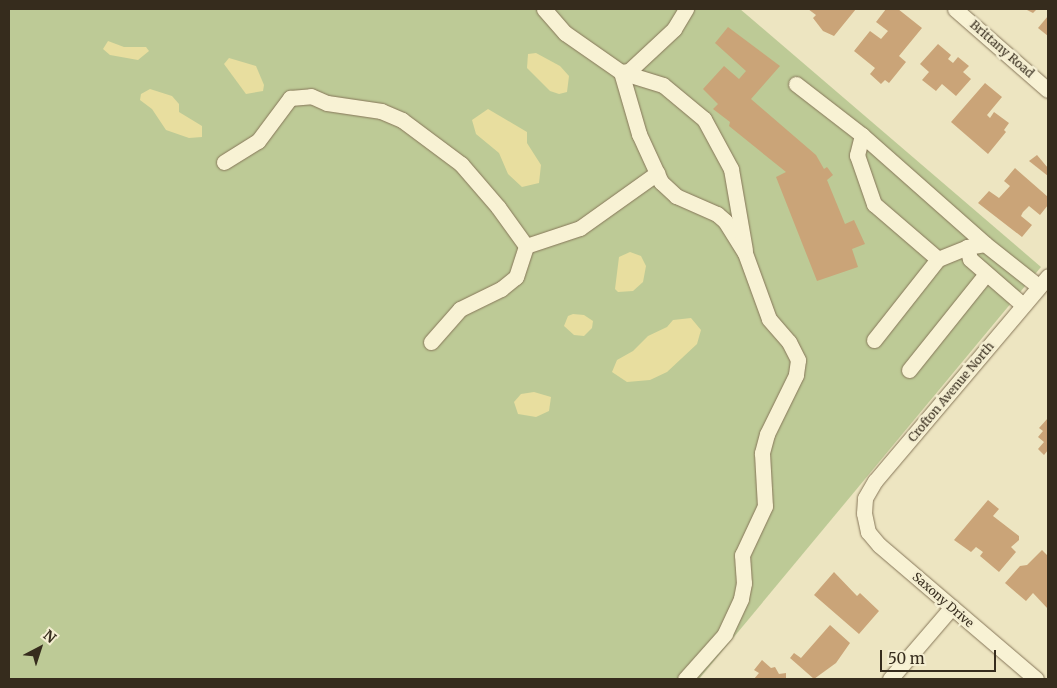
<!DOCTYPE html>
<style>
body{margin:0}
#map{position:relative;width:1057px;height:688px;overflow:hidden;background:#ede5c1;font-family:Merriweather,serif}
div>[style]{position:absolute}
.green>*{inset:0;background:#bdca96}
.sand>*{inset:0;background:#e8de9f}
.building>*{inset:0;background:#caa478}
.roads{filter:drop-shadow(0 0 1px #867659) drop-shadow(0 0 1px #867659)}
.minor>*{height:15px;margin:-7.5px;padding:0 7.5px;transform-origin:7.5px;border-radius:7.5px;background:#f8f2d4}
span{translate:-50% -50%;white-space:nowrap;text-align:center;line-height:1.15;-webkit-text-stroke:5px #f4eed1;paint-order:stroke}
.street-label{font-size:12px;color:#362c1d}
.frame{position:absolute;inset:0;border:10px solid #362c1d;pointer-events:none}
.north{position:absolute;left:15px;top:623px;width:50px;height:50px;-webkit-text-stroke:4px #f4eed1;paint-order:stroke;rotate:40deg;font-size:14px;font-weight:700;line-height:20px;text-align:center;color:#362c1d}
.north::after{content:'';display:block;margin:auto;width:18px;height:22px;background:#362c1d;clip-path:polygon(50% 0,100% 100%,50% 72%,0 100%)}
.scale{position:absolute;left:880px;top:650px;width:116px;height:22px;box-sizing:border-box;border:2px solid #362c1d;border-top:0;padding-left:6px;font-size:15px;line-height:18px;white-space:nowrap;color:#362c1d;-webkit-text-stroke:4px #f4eed1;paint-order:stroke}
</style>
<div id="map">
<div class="green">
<i style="clip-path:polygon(9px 9px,740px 9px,1041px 267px,699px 679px,9px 679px)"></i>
</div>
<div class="sand">
<i style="clip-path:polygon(108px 41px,124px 47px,146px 47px,149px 51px,138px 60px,110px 55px,103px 49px)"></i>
<i style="clip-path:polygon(536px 53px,560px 66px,569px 76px,567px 92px,559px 94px,550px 91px,527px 68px,528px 54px)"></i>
<i style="clip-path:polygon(229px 58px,256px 66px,264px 85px,263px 91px,246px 94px,224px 64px)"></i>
<i style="clip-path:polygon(150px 89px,172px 96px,179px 104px,179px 112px,202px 126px,202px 137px,189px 138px,166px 130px,152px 109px,140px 100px,141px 94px)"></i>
<i style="clip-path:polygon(488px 109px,527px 132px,527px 143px,541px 165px,539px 183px,522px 187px,508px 174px,499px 153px,476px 134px,472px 120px)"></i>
<i style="clip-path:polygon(630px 252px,641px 256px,646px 266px,643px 282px,633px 291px,618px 292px,615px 289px,619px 257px)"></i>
<i style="clip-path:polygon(573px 314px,584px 315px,593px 321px,592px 328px,584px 336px,574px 335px,564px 326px,568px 316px)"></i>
<i style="clip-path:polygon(691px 318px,701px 330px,697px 344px,667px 372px,650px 380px,627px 382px,612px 372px,617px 360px,633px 351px,648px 336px,667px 327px,673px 320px)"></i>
<i style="clip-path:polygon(534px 392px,551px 397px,549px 411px,536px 417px,518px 414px,514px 402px,521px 394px)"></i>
</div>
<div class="building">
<i style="clip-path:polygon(808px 9px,856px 9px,834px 36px,823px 31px,813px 18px,816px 15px)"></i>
<i style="clip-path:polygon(886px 9px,898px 9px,922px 28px,899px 56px,906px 62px,889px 83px,885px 80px,881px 84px,870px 74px,875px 68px,854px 51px,870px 31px,881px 39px,888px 31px,876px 22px)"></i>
<i style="clip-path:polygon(1025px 9px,1037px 9px,1033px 13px)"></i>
<i style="clip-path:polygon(1048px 16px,1048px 36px,1038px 28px)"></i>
<i style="clip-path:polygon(728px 27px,780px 66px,751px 99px,816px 155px,824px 169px,827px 167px,833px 175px,827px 180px,845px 224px,854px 220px,865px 244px,852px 249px,858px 267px,817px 281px,776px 177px,786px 172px,729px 126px,730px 122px,713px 109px,718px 104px,703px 89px,724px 66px,739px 79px,746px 71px,715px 43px)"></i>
<i style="clip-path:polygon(938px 44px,951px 55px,948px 59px,953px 63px,958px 57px,969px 66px,963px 72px,971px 79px,956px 96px,942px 84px,936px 91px,922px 80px,929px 72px,920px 64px)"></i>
<i style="clip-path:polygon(985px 83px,1002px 97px,987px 115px,990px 118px,994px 112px,1009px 123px,1004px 130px,1006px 132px,988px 154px,951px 122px)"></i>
<i style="clip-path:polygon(1037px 155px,1048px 168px,1048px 176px,1029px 161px)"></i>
<i style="clip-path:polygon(1015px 168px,1048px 197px,1048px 205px,1040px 215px,1029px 206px,1023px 212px,1021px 216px,1032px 225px,1022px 237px,978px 203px,989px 191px,999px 198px,1010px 186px,1004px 181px)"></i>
<i style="clip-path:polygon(1048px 418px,1048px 450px,1044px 455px,1038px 449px,1044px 442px,1038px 437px,1043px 431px,1039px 428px)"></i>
<i style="clip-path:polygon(988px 500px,999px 509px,993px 516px,1019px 536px,1019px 540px,1011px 547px,1016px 552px,999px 572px,980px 556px,983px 552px,976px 547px,971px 552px,954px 540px)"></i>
<i style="clip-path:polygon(1042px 550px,1048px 556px,1048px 609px,1033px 593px,1026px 601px,1005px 583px,1020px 566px,1027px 565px)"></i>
<i style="clip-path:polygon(834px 572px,857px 596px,860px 593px,879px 611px,859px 634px,814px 595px)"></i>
<i style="clip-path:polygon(830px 625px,850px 643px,836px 663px,814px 679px,790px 658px,794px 653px,801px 658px)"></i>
<i style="clip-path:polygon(762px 660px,771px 668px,775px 667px,779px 674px,786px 673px,786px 679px,754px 679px,759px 673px,754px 670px)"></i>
</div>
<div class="roads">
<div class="minor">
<i style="left:544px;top:9px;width:32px;rotate:49deg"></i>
<i style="left:565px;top:33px;width:68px;rotate:34.9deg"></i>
<i style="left:621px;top:72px;width:65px;rotate:73.8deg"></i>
<i style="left:639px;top:134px;width:53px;rotate:65.4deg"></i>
<i style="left:661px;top:182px;width:21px;rotate:43deg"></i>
<i style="left:676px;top:196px;width:45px;rotate:23.7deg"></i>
<i style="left:717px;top:214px;width:11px;rotate:41deg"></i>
<i style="left:725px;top:221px;width:38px;rotate:58deg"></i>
<i style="left:745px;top:253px;width:70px;rotate:70deg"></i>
<i style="left:769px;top:319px;width:30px;rotate:49deg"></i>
<i style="left:789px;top:342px;width:20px;rotate:63deg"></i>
<i style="left:798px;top:360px;width:15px;rotate:98deg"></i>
<i style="left:796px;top:375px;width:66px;rotate:116.2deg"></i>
<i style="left:767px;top:434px;width:20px;rotate:105deg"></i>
<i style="left:762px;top:453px;width:53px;rotate:86.8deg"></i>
<i style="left:765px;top:506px;width:54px;rotate:115.1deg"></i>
<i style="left:742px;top:555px;width:28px;rotate:86deg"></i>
<i style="left:744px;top:583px;width:16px;rotate:101deg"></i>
<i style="left:741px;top:599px;width:38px;rotate:115deg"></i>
<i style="left:725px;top:634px;width:60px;rotate:131.6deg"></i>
<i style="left:686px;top:9px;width:23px;rotate:121deg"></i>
<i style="left:674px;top:29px;width:62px;rotate:137deg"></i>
<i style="left:629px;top:71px;width:8px;rotate:173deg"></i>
<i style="left:621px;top:72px;width:44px;rotate:17.2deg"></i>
<i style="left:663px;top:85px;width:53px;rotate:39.7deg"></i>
<i style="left:704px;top:119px;width:57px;rotate:61.6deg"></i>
<i style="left:731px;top:169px;width:82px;rotate:80.2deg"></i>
<i style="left:955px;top:9px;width:123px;rotate:41.1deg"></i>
<i style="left:796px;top:84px;width:83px;rotate:37.7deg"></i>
<i style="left:862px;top:135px;width:164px;rotate:41.5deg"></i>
<i style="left:985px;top:244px;width:68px;rotate:38.4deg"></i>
<i style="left:862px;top:135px;width:21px;rotate:104deg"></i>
<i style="left:857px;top:155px;width:52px;rotate:70.9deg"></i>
<i style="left:874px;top:204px;width:84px;rotate:40.7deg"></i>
<i style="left:224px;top:162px;width:40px;rotate:-32deg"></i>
<i style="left:258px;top:141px;width:54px;rotate:-53.3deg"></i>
<i style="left:290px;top:98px;width:21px;rotate:-5deg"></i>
<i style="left:311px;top:96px;width:17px;rotate:24deg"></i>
<i style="left:327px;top:103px;width:55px;rotate:8.4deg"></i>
<i style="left:381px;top:111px;width:23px;rotate:23deg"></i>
<i style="left:402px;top:120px;width:74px;rotate:36.7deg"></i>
<i style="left:461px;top:164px;width:57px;rotate:49.3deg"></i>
<i style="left:498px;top:207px;width:48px;rotate:54.3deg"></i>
<i style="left:526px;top:246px;width:57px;rotate:-18.4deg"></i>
<i style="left:580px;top:228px;width:95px;rotate:-35.5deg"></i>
<i style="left:967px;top:247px;width:12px;rotate:76deg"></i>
<i style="left:970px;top:259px;width:70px;rotate:41deg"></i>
<i style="left:874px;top:340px;width:103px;rotate:-51.7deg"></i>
<i style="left:938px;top:259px;width:31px;rotate:-22deg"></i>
<i style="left:967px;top:247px;width:18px;rotate:-9deg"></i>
<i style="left:431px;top:342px;width:44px;rotate:-48.7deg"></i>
<i style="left:460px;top:309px;width:46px;rotate:-26deg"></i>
<i style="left:501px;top:289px;width:19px;rotate:-39deg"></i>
<i style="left:516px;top:277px;width:33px;rotate:-72deg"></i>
<i style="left:909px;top:370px;width:123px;rotate:-51.3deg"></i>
<i style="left:890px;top:679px;width:95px;rotate:-49.3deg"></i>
<i style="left:1036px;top:679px;width:206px;rotate:-139.5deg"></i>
<i style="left:879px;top:545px;width:17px;rotate:-130deg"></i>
<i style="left:868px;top:532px;width:19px;rotate:-102deg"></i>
<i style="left:864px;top:513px;width:15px;rotate:-86deg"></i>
<i style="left:865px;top:498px;width:20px;rotate:-60deg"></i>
<i style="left:875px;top:481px;width:268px;rotate:-49.8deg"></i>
</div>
</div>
<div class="street-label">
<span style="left:1002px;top:49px;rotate:41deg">Brittany Road</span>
<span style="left:951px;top:392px;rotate:-50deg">Crofton Avenue North</span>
<span style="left:943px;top:600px;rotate:41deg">Saxony Drive</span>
</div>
<div class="frame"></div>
<div class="north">N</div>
<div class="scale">50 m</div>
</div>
